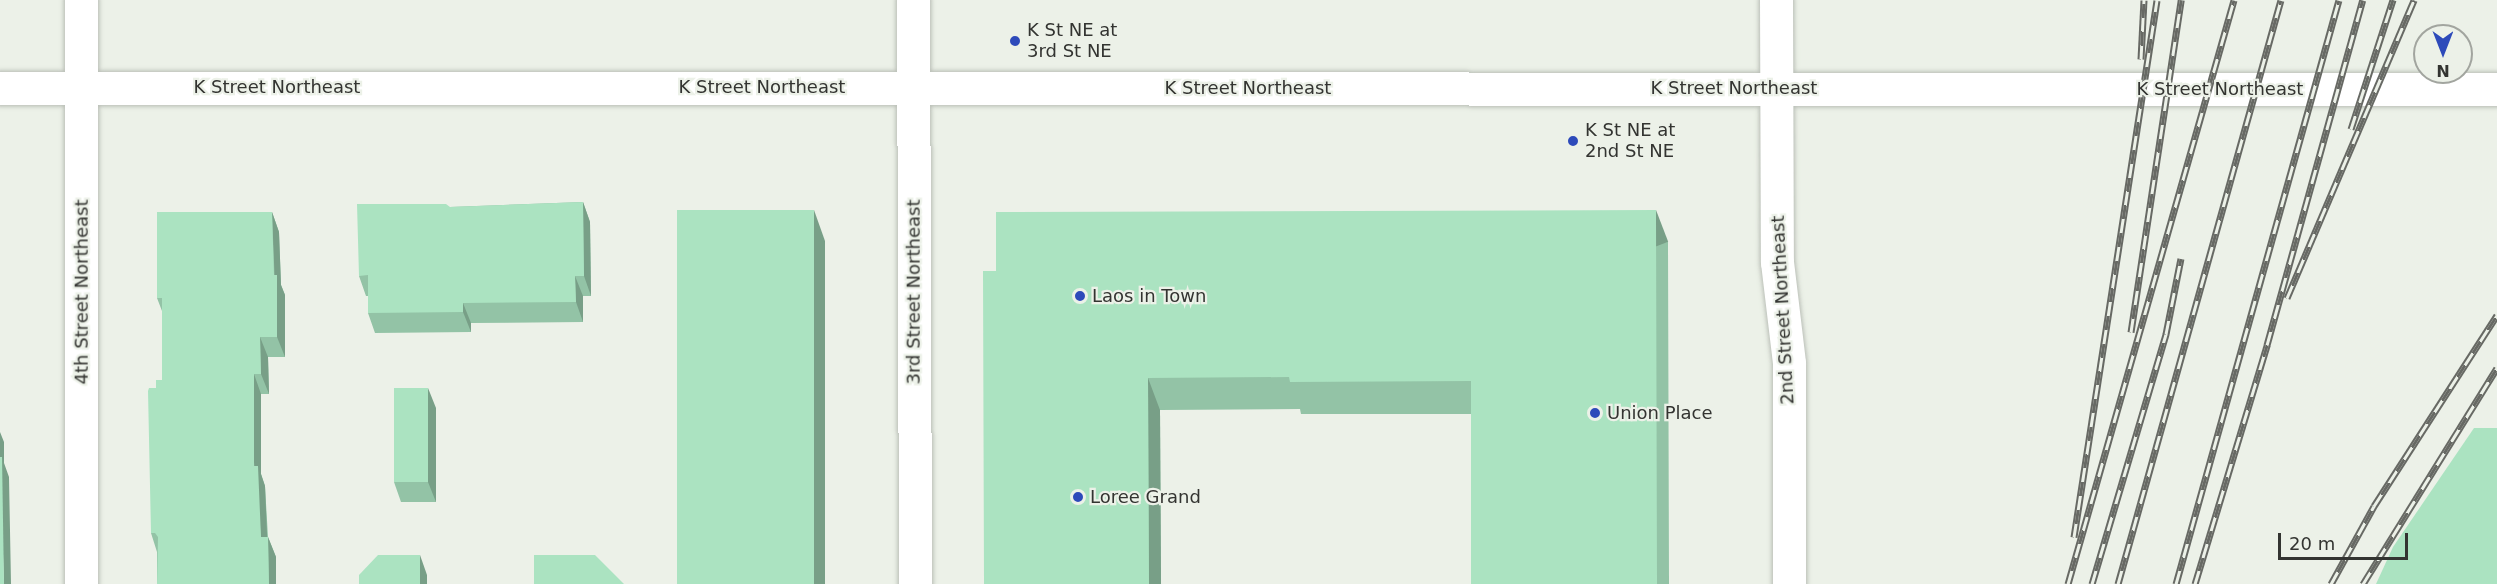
<!DOCTYPE html>
<style>
body{margin:0}
#map{position:relative;width:2497px;height:584px;overflow:hidden;background:#ecf1e8;font-family:"DejaVu Sans",sans-serif}
div>[style]{position:absolute}
.roads{filter:drop-shadow(0 0 2px #bbc0b8) drop-shadow(0 0 2px #bbc0b8)}
.minor>*{height:33px;margin:-16.5px;padding:0 16.5px;transform-origin:16.5px;border-radius:16.5px;background:#fff}
.major>*{height:33px;margin:-16.5px;padding:0 16.5px;transform-origin:16.5px;border-radius:16.5px;background:#fff}
.rail>*{height:7px;margin-top:-3.5px;transform-origin:0;background:repeating-linear-gradient(90deg,#ecf1e8 0 14px,#676964 0 28px);box-sizing:border-box;border-block:2px solid #676964}
.wall>*{inset:0;background:#93c3a6}
.shaded-wall>*{inset:0;background:#789f87;transform-origin:0 0}
.building>*{inset:0;background:#abe3c1;transform-origin:0 0}
.dots>*{width:16px;height:16px;translate:-50% -50%;box-sizing:border-box;border:3px solid #ecf1e8;border-radius:50%}
span{translate:-50% -50%;white-space:nowrap;text-align:center;line-height:1.15;-webkit-text-stroke:4.5px #ecf1e8;paint-order:stroke}
.poi-label{font-size:18px;color:#333431}
.left{translate:0 -50%;text-align:left}
.street-label{font-size:18px;color:#333431}
.north{position:absolute;left:2413px;top:24px;width:60px;height:60px;box-sizing:border-box;background:#ecf1e8;border:2px solid #a2a59f;border-radius:50%;rotate:180deg;font-size:16px;font-weight:700;line-height:24px;text-align:center;color:#333431}
.north::after{content:'';display:block;margin:auto;width:21px;height:27px;background:#2d4aba;clip-path:polygon(50% 0,100% 100%,50% 72%,0 100%)}
.scale{position:absolute;left:2278px;top:533px;width:130px;height:27px;box-sizing:border-box;border:3px solid #333431;border-top:0;padding-left:8px;font-size:18px;line-height:21px;white-space:nowrap;color:#333431;-webkit-text-stroke:4px #ecf1e8;paint-order:stroke}
</style>
<div id="map">
<div class="roads">
<div class="minor">
<i style="left:81px;top:0;width:584px;rotate:90deg"></i>
<i style="left:913px;top:0;width:584px;rotate:89.8deg"></i>
<i style="left:1776px;top:0;width:262px;rotate:89.8deg"></i>
<i style="left:1777px;top:262px;width:102px;rotate:83.2deg"></i>
<i style="left:1789px;top:363px;width:221px;rotate:90deg"></i>
</div>
<div class="major">
<i style="left:0;top:88px;width:2497px;rotate:0.02deg"></i>
</div>
</div>
<div class="rail">
<i style="left:2141px;top:59px;width:59px;rotate:-87.1deg"></i>
<i style="left:2351px;top:129px;width:136px;rotate:-72deg"></i>
<i style="left:2287px;top:298px;width:324px;rotate:-66.9deg"></i>
<i style="left:2131px;top:332px;width:336px;rotate:-81.4deg"></i>
<i style="left:2074px;top:537px;width:543px;rotate:-81.21deg"></i>
<i style="left:2068px;top:584px;width:607px;rotate:-74.13deg"></i>
<i style="left:2092px;top:584px;width:261px;rotate:-73.5deg"></i>
<i style="left:2166px;top:334px;width:77px;rotate:-78.8deg"></i>
<i style="left:2118px;top:584px;width:606px;rotate:-74.41deg"></i>
<i style="left:2176px;top:584px;width:606px;rotate:-74.41deg"></i>
<i style="left:2195px;top:584px;width:250px;rotate:-73.2deg"></i>
<i style="left:2267px;top:345px;width:358px;rotate:-74.5deg"></i>
<i style="left:2331px;top:584px;width:89px;rotate:-61.1deg"></i>
<i style="left:2374px;top:506px;width:227px;rotate:-57.2deg"></i>
<i style="left:2363px;top:584px;width:254px;rotate:-58.2deg"></i>
</div>
<div class="wall">
<i style="clip-path:polygon(583px 202px,590px 222px,591px 296px,583px 296px,583px 322px,471px 323px,471px 332px,375px 333px,368px 313px,368px 296px,366px 296px,359px 276px,450px 207px)"></i>
<i style="clip-path:polygon(272px 212px,279px 232px,281px 285px,285px 295px,285px 357px,268px 357px,269px 394px,261px 394px,261px 474px,265px 486px,268px 537px,276px 557px,276px 584px,157px 584px,157px 552px,151px 533px,156px 388px,162px 380px,162px 311px,157px 298px)"></i>
<i style="clip-path:polygon(1668px 242px,1669px 584px,1471px 584px,1471px 414px,1301px 414px,1300px 409px,1160px 410px,1161px 584px,984px 584px,996px 271px)"></i>
<i style="clip-path:polygon(436px 408px,436px 502px,401px 502px,394px 482px)"></i>
</div>
<div class="shaded-wall">
<i style="clip-path:polygon(583px 202px,590px 222px,591px 296px,584px 276px)"></i>
<i style="clip-path:polygon(814px 210px,825px 241px,825px 584px,813px 584px)"></i>
<i style="left:1656px;top:210px;width:34px;height:374px;rotate:69deg"></i>
<i style="clip-path:polygon(272px 212px,279px 232px,281px 285px,285px 295px,285px 357px,277px 337px)"></i>
<i style="clip-path:polygon(575px 276px,583px 296px,583px 322px,576px 302px)"></i>
<i style="clip-path:polygon(463px 303px,471px 323px,471px 332px,463px 312px)"></i>
<i style="clip-path:polygon(260px 337px,268px 357px,269px 394px,261px 374px)"></i>
<i style="clip-path:polygon(254px 374px,261px 394px,261px 474px,265px 486px,268px 557px,261px 537px,254px 462px)"></i>
<i style="clip-path:polygon(1148px 378px,1160px 410px,1161px 584px,1149px 584px)"></i>
<i style="clip-path:polygon(428px 388px,436px 408px,436px 502px,428px 482px)"></i>
<i style="clip-path:polygon(0 432px,4px 442px,4px 463px,9px 477px,11px 584px,4px 584px,0 463px)"></i>
<i style="clip-path:polygon(268px 537px,276px 557px,276px 584px,269px 584px)"></i>
<i style="clip-path:polygon(420px 555px,427px 575px,427px 584px,420px 584px)"></i>
</div>
<div class="building">
<i style="clip-path:polygon(583px 202px,584px 276px,575px 276px,576px 302px,463px 303px,463px 312px,368px 313px,368px 275px,359px 276px,357px 204px,446px 204px,450px 207px)"></i>
<i style="left:677px;top:210px;width:137px;height:374px"></i>
<i style="clip-path:polygon(1656px 210px,1657px 584px,1471px 584px,1471px 381px,1290px 382px,1289px 377px,1148px 378px,1149px 584px,984px 584px,983px 271px,996px 271px,996px 212px)"></i>
<i style="clip-path:polygon(157px 212px,272px 212px,274px 275px,277px 275px,277px 337px,260px 337px,261px 374px,254px 374px,254px 466px,258px 466px,261px 537px,268px 537px,269px 584px,157px 584px,158px 537px,155px 533px,151px 533px,148px 391px,149px 388px,156px 388px,156px 380px,162px 380px,162px 298px,157px 298px)"></i>
<i style="left:394px;top:388px;width:34px;height:94px"></i>
<i style="clip-path:polygon(2474px 428px,2497px 428px,2497px 584px,2376px 584px,2393px 547px)"></i>
<i style="clip-path:polygon(0 457px,2px 457px,4px 584px,0 584px)"></i>
<i style="clip-path:polygon(378px 555px,420px 555px,420px 584px,359px 584px,359px 575px)"></i>
<i style="clip-path:polygon(534px 555px,595px 555px,624px 584px,534px 584px)"></i>
</div>
<div class="dots">
<i style="left:1015px;top:41px;background:#2d4aba"></i>
<i style="left:1573px;top:141px;background:#2d4aba"></i>
<i style="left:1080px;top:296px;background:#2d4aba"></i>
<i style="left:1595px;top:413px;background:#2d4aba"></i>
<i style="left:1078px;top:497px;background:#2d4aba"></i>
</div>
<div class="poi-label">
<span class="left" style="left:1027px;top:41px">K St NE at<br>3rd St NE</span>
<span class="left" style="left:1585px;top:141px">K St NE at<br>2nd St NE</span>
<span class="left" style="left:1092px;top:296px">Laos in Town</span>
<span class="left" style="left:1607px;top:413px">Union Place</span>
<span class="left" style="left:1090px;top:497px">Loree Grand</span>
</div>
<div class="street-label">
<span style="left:277px;top:87px">K Street Northeast</span>
<span style="left:762px;top:87px">K Street Northeast</span>
<span style="left:1248px;top:88px">K Street Northeast</span>
<span style="left:1734px;top:88px">K Street Northeast</span>
<span style="left:2220px;top:89px">K Street Northeast</span>
<span style="left:82px;top:292px;rotate:-90deg">4th Street Northeast</span>
<span style="left:914px;top:292px;rotate:-90deg">3rd Street Northeast</span>
<span style="left:1783px;top:310px;rotate:-93deg">2nd Street Northeast</span>
</div>
<div class="north">N</div>
<div class="scale">20 m</div>
</div>
